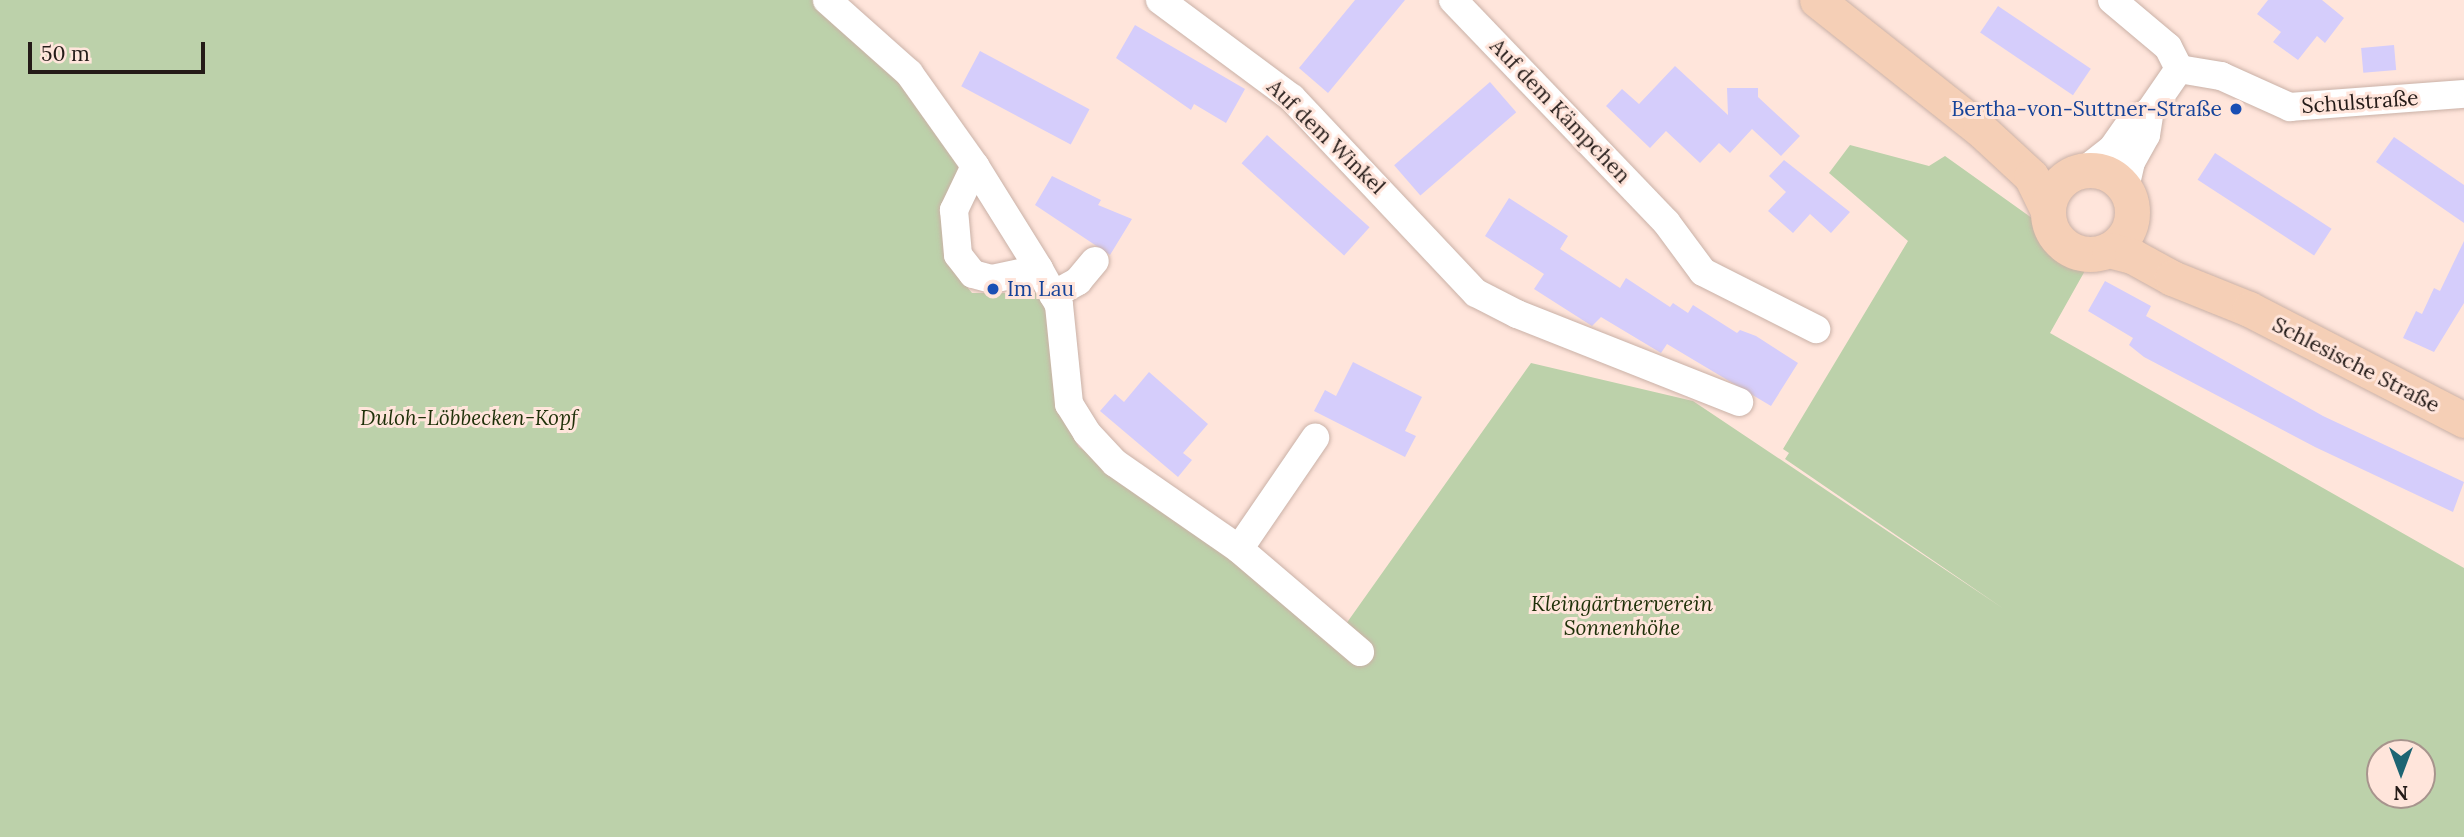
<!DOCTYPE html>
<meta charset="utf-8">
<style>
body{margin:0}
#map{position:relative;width:2464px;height:837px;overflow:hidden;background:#ffe5db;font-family:Lora,serif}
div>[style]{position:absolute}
.green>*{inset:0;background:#bcd1aa}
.building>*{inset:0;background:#d5cdfb;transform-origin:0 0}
.roads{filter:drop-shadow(0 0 2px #cab1a7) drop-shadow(0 0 2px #cab1a7)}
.minor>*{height:28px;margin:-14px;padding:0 14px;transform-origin:14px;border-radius:14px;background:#fff}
.major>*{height:35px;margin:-17.5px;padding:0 17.5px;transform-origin:17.5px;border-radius:17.5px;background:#f5cfb6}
.major>.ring{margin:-17.5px;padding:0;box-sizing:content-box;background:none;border:35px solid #f5cfb6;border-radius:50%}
.dots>*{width:19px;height:19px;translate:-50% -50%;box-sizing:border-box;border:4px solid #ffe5db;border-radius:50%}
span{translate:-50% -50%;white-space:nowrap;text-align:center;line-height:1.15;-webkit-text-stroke:6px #ffe5db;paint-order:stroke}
.street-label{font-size:21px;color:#241b18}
.transit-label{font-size:21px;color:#164399}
.right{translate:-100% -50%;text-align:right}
.left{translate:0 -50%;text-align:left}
.park-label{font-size:21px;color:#1e3008;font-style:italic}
.north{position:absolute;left:2366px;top:739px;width:70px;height:70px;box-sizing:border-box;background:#ffe5db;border:2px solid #a7948d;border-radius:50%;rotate:180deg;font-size:19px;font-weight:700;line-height:28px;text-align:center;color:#241b18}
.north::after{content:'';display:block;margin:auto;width:24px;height:32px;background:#1d6573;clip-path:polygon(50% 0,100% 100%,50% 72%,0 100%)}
.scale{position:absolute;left:28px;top:42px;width:177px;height:32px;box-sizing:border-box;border:4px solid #241b18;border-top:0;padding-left:9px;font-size:21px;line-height:24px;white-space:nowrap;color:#241b18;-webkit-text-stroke:5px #ffe5db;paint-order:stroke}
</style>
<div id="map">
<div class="green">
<i style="clip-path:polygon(evenodd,0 0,823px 0,908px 77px,963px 155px,946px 205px,951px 267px,972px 293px,1043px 293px,1062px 418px,1079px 447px,1341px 631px,1531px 363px,1693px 401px,2004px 609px,1785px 459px,1789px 453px,1783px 449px,1908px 241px,1829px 173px,1850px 145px,1929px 166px,1945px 156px,2091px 260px,2050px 333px,2464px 568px,2464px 837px,0 837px,0 0,2380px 753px,2422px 753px,2422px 795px,2380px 795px,2380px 753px)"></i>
</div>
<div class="building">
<i style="clip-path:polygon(1355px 0,1405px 0,1328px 93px,1299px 68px)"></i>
<i style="clip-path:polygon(2268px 0,2322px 0,2344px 18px,2325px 43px,2317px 36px,2298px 60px,2273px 42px,2281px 32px,2257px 14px)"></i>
<i style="left:1998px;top:6px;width:112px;height:32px;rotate:34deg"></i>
<i style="clip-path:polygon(1135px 25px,1245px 89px,1226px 123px,1194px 104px,1191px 110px,1116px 58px)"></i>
<i style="left:2394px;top:45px;width:25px;height:33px;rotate:85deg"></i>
<i style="left:980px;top:51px;width:124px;height:40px;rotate:28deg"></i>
<i style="clip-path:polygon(1675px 66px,1728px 115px,1727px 88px,1758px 88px,1758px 97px,1800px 136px,1781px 156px,1752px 129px,1730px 153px,1719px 143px,1700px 163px,1666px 131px,1650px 148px,1606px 106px,1622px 89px,1639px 104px)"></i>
<i style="left:1490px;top:82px;width:40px;height:127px;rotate:49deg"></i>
<i style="left:1267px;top:135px;width:138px;height:38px;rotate:42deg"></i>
<i style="clip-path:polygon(2394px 137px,2464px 185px,2464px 223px,2376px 162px)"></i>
<i style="left:2215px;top:153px;width:139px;height:32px;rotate:33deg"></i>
<i style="clip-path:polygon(1784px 160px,1850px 212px,1831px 233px,1810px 214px,1793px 233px,1768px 211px,1786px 192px,1769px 176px)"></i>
<i style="clip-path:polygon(1052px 176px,1101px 200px,1098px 205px,1132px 219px,1110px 255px,1035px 205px)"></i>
<i style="clip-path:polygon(1509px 198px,1568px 236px,1560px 249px,1620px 288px,1626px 278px,1670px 307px,1673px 303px,1688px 313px,1693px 305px,1737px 333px,1740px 330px,1756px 336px,1798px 363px,1771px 406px,1667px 344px,1661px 353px,1601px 317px,1592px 326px,1534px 289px,1544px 274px,1485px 236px)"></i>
<i style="clip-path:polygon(2464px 241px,2464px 303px,2434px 352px,2403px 338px,2416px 311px,2422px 314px,2434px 288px,2440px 291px)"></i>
<i style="clip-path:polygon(2105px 281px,2151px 306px,2146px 316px,2323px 416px,2464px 482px,2453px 512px,2315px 447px,2144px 357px,2129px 345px,2133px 338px,2088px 311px)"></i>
<i style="clip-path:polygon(1353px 362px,1422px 397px,1405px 431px,1416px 436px,1405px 457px,1314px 411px,1325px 390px,1336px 396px)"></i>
<i style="clip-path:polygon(1149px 372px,1208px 424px,1183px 453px,1192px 460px,1178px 477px,1100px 411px,1115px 394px,1124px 402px)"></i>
</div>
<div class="roads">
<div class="minor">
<i style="left:827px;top:0;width:110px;rotate:41.7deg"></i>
<i style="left:909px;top:73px;width:114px;rotate:54.6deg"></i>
<i style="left:975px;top:166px;width:121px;rotate:58.1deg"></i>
<i style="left:1039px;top:269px;width:41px;rotate:60.9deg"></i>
<i style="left:1059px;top:305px;width:100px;rotate:84.2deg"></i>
<i style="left:1069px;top:404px;width:34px;rotate:58deg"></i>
<i style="left:1087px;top:433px;width:41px;rotate:47deg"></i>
<i style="left:1115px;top:463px;width:151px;rotate:34.7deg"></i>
<i style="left:1239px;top:549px;width:159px;rotate:40.4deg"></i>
<i style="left:1160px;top:0;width:164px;rotate:36.6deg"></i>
<i style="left:1292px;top:98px;width:268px;rotate:46.7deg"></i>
<i style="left:1476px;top:293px;width:46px;rotate:27.1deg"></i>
<i style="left:1517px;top:314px;width:239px;rotate:21.6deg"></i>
<i style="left:1453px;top:0;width:308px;rotate:46.2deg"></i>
<i style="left:1666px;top:222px;width:62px;rotate:53.5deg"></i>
<i style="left:1703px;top:272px;width:127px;rotate:26.8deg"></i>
<i style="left:2112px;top:0;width:73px;rotate:40deg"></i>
<i style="left:2168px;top:47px;width:25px;rotate:63deg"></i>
<i style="left:2179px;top:69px;width:43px;rotate:9.5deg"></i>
<i style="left:2221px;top:76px;width:76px;rotate:24.2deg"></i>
<i style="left:2290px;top:107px;width:174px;rotate:-4.3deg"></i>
<i style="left:975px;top:166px;width:49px;rotate:115.5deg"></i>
<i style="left:954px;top:210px;width:45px;rotate:84.9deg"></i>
<i style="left:958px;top:255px;width:24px;rotate:52deg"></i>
<i style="left:973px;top:274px;width:20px;rotate:15deg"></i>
<i style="left:992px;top:279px;width:48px;rotate:-12deg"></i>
<i style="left:2085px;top:170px;width:34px;rotate:-38deg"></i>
<i style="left:2112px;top:149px;width:29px;rotate:-55deg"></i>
<i style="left:2129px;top:125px;width:25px;rotate:-34deg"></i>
<i style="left:2150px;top:111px;width:51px;rotate:-55.4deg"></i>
<i style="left:2125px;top:188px;width:27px;rotate:-77deg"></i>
<i style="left:2131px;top:162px;width:31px;rotate:-61deg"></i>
<i style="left:2146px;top:135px;width:24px;rotate:-81deg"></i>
<i style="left:1053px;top:295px;width:29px;rotate:-29deg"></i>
<i style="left:1078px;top:281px;width:26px;rotate:-50deg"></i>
<i style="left:1239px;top:549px;width:135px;rotate:-55.6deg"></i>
</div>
<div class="major">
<i style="left:1817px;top:0;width:208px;rotate:38.4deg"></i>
<i style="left:1980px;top:129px;width:69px;rotate:42.7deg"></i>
<i style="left:2031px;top:176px;width:39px;rotate:64deg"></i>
<i class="ring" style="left:2048px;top:170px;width:49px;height:49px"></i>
<i style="left:2109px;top:250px;width:24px;rotate:15deg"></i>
<i style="left:2132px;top:256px;width:46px;rotate:28.8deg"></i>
<i style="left:2172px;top:278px;width:83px;rotate:21.9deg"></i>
<i style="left:2249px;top:309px;width:242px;rotate:27.3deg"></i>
</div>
</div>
<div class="dots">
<i style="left:2236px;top:109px;background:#1a4fb4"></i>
<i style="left:993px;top:289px;background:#1a4fb4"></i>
</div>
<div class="street-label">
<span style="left:2360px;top:102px;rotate:-4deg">Schulstraße</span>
<span style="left:1560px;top:111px;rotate:46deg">Auf dem Kämpchen</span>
<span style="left:1326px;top:137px;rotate:44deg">Auf dem Winkel</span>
<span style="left:2356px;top:365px;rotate:27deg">Schlesische Straße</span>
</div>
<div class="transit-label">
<span class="right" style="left:2222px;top:109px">Bertha-von-Suttner-Straße</span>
<span class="left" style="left:1007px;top:289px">Im Lau</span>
</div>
<div class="park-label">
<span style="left:469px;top:418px">Duloh-Löbbecken-Kopf</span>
<span style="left:1622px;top:616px">Kleingärtnerverein<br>Sonnenhöhe</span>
</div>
<div class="north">N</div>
<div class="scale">50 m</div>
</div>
